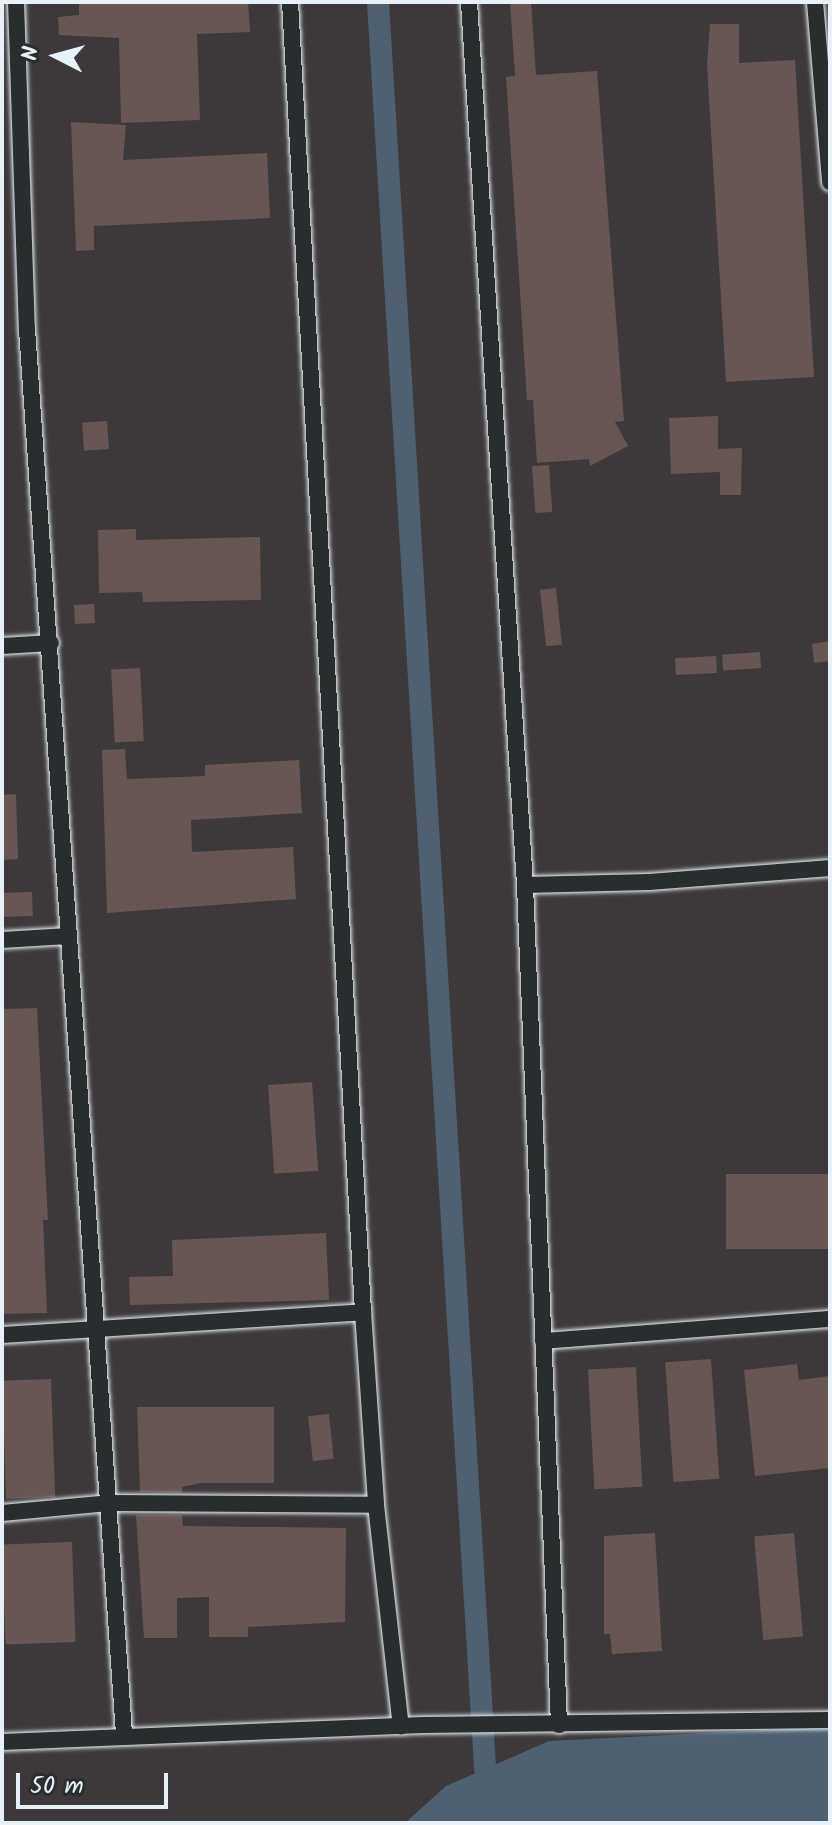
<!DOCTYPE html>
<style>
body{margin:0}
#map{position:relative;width:832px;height:1825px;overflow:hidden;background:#3d393a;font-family:Kalam,sans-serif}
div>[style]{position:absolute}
.water>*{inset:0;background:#4f6171}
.canal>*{height:22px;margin:-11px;padding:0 11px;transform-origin:11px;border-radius:11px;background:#4f6171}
.building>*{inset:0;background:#685655;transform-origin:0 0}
.roads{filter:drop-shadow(0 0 2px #e8f1f8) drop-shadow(0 0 2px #e8f1f8)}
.minor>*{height:16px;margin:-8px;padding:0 8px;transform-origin:8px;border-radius:8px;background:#2a2d2e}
span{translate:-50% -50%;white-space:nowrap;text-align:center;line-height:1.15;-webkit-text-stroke:8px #2a2d2e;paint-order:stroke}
.frame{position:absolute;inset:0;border:4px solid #e8f1f8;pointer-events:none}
.north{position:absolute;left:16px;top:16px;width:80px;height:80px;-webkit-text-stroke:6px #2a2d2e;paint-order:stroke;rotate:276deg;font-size:22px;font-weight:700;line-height:32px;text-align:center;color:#e8f1f8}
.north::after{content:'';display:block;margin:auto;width:28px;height:36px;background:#e8f1f8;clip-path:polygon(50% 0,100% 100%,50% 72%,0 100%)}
.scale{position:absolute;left:16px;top:1773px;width:152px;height:36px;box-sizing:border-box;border:4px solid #e8f1f8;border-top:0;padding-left:10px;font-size:24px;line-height:28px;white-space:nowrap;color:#e8f1f8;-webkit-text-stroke:6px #2a2d2e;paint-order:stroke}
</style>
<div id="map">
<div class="water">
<i style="clip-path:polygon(830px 1727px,830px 1823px,405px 1823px,446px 1786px,549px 1741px)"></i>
</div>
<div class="canal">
<i style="left:378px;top:2px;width:1770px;rotate:86.53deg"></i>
</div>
<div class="building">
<i style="clip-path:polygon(79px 2px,248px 2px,250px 32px,197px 34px,200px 120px,121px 123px,119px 38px,59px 35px,58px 17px,79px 15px)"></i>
<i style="clip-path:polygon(510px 2px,531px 2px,536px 75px,597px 71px,624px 421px,615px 422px,628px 446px,590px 466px,589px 459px,537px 463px,533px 400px,527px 400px,506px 77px,515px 76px)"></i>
<i style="clip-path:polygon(710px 24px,739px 24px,739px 63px,795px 60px,814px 377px,726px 382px,707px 65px)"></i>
<i style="clip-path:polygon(71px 122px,126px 125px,123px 160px,267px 153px,270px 218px,94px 226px,94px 250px,76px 251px)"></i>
<i style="clip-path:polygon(718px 416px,718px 449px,742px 448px,741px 495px,720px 495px,720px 472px,671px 474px,669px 418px)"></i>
<i style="left:107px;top:421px;width:28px;height:25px;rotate:86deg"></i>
<i style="left:549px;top:465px;width:47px;height:17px;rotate:86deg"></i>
<i style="clip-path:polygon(136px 529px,136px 540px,260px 537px,261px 600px,143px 602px,142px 592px,99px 593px,98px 530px)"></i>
<i style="left:556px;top:588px;width:57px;height:16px;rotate:84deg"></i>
<i style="left:94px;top:604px;width:19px;height:20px;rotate:87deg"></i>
<i style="clip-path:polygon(830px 641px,830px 661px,814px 663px,812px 644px)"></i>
<i style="left:760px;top:652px;width:16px;height:38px;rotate:86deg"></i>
<i style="left:716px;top:656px;width:17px;height:41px;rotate:87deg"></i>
<i style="left:140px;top:668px;width:73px;height:29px;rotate:87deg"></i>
<i style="clip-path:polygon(125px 749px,127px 779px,205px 776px,205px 765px,299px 760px,302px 813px,191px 820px,192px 852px,293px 847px,296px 899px,107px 913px,102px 750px)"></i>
<i style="clip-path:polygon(16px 794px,18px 859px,2px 860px,2px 795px)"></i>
<i style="left:32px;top:892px;width:24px;height:30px;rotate:88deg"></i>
<i style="clip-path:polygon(37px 1008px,48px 1220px,43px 1220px,47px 1313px,2px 1314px,2px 1009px)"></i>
<i style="left:312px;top:1082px;width:89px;height:44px;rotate:86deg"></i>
<i style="left:830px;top:1174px;width:75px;height:104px;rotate:90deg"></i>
<i style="clip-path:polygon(326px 1233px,329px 1300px,130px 1305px,129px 1277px,173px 1276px,172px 1240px)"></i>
<i style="left:711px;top:1359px;width:120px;height:46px;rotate:86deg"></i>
<i style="clip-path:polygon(797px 1364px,799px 1380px,830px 1376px,830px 1468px,755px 1476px,744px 1370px)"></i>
<i style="left:636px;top:1367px;width:120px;height:48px;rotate:87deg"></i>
<i style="left:51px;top:1379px;width:118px;height:49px;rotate:88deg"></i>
<i style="clip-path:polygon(137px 1407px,274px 1407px,274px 1483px,201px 1483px,182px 1487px,182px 1493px,140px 1492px)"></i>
<i style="left:329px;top:1414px;width:45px;height:21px;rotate:84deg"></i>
<i style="clip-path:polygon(136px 1515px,182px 1515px,183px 1526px,346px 1528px,345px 1622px,248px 1627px,248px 1637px,209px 1637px,209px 1597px,177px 1598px,177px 1638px,144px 1638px)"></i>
<i style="clip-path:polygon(655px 1533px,662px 1651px,612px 1654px,610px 1634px,604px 1634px,604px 1536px)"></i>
<i style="left:794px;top:1533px;width:104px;height:40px;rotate:85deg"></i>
<i style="left:72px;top:1542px;width:100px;height:70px;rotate:88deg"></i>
</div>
<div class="roads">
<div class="minor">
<i style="left:16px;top:2px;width:327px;rotate:88.1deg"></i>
<i style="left:27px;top:329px;width:1409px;rotate:86.05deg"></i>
<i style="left:290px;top:2px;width:1312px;rotate:86.81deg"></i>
<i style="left:363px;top:1312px;width:193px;rotate:86.1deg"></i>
<i style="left:376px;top:1505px;width:223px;rotate:83.6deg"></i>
<i style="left:469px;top:2px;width:885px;rotate:86.37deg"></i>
<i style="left:525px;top:885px;width:841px;rotate:87.68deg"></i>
<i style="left:815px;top:2px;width:181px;rotate:85.2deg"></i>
<i style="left:2px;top:646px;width:49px;rotate:-3.5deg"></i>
<i style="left:525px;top:885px;width:124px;rotate:-1.4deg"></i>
<i style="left:649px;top:882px;width:182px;rotate:-4.4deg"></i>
<i style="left:2px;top:940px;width:66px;rotate:-3.5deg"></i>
<i style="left:2px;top:1335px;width:362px;rotate:-3.6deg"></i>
<i style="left:543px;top:1341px;width:288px;rotate:-4.4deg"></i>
<i style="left:2px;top:1513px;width:107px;rotate:-5.3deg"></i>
<i style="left:109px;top:1503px;width:267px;rotate:0.4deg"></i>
<i style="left:2px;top:1742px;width:421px;rotate:-2.3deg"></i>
<i style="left:423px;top:1725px;width:407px;rotate:-0.7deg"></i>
</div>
</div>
<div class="frame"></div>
<div class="north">N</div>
<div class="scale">50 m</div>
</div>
